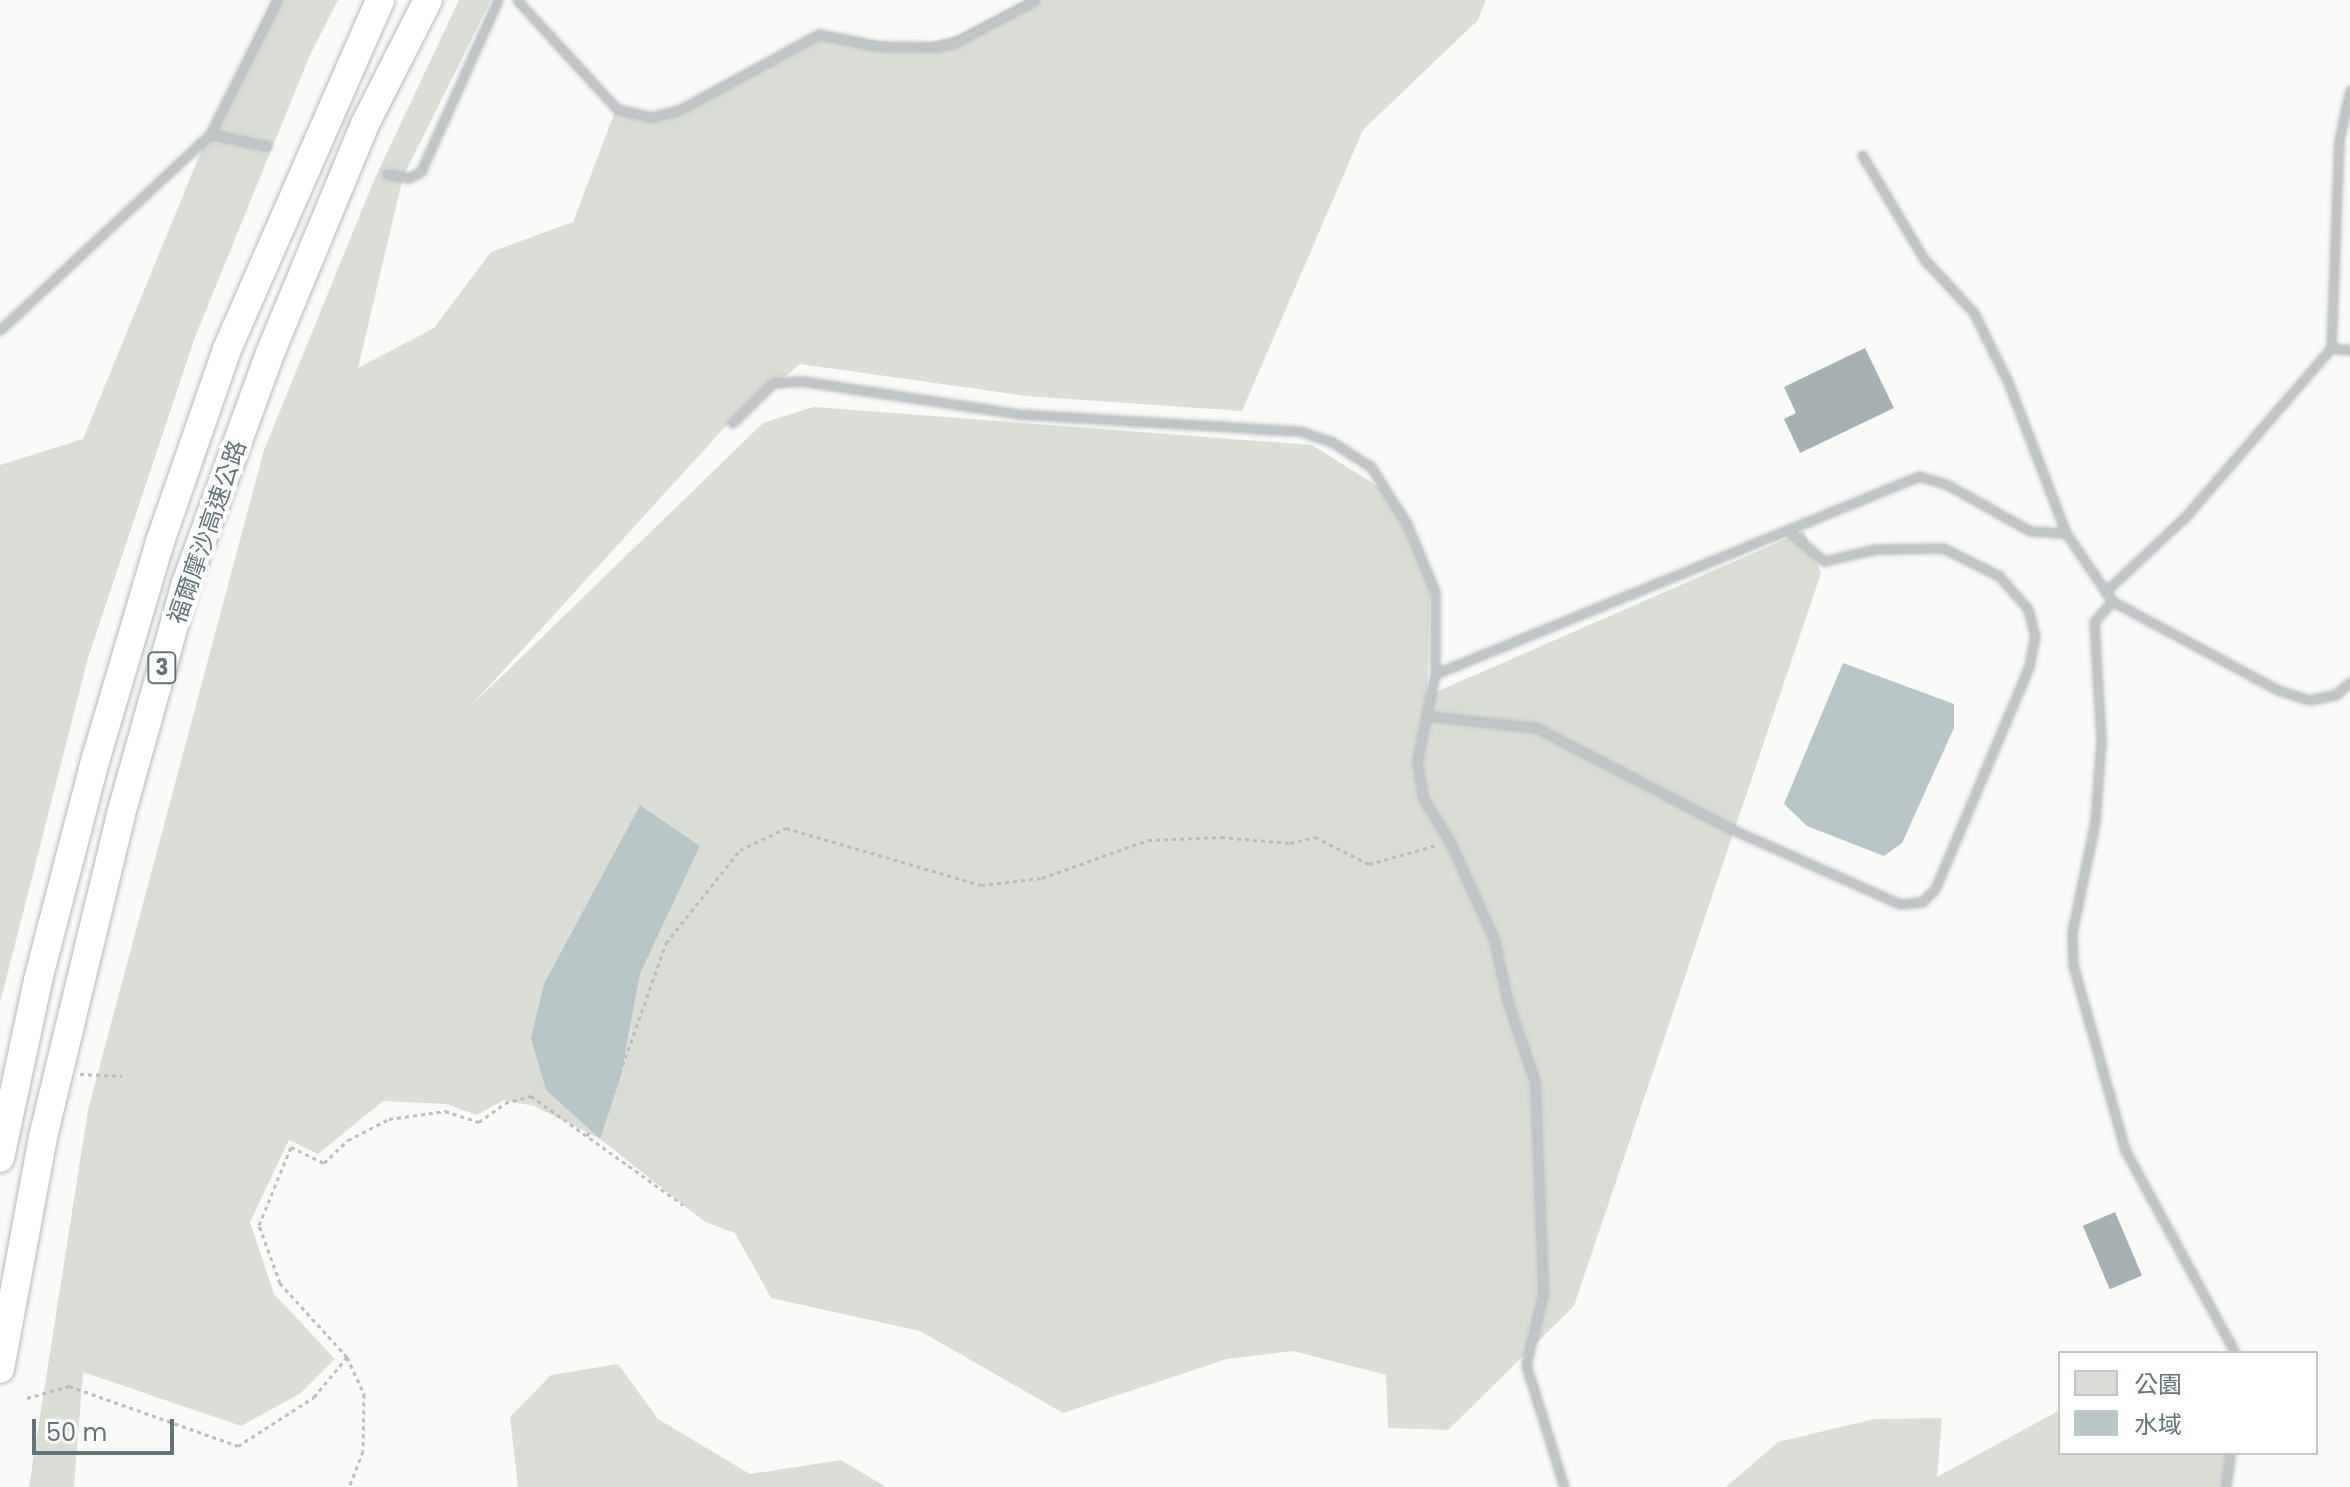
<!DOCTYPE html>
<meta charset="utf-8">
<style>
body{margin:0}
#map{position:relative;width:2350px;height:1487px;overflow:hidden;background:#f9f9f8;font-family:Poppins,"Noto Sans TC",sans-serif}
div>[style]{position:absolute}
.green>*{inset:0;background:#dbded7}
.water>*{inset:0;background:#b7c5c6}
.building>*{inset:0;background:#a7b1b4;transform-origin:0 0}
.path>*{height:3px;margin-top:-1.5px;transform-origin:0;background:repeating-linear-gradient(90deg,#b9bdbf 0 4px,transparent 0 8px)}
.roads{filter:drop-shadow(0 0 2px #b5b9bb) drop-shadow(0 0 2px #b5b9bb)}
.service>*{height:7px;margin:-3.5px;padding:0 3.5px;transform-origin:3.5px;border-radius:3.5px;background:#bfc4c6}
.motorway>*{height:28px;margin:-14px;padding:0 14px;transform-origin:14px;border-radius:14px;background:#fff}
span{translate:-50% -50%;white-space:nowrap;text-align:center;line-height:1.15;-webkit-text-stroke:8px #fff;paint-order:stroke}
.shield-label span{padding:2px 6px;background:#fff;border:2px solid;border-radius:6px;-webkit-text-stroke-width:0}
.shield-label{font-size:22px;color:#637479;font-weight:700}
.street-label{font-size:24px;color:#637479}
.legend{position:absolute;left:2058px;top:1351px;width:260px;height:104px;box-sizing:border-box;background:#fff;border:2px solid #c1c7c9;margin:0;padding:10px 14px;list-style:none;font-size:24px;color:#637479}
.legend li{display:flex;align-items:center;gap:16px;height:40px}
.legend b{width:40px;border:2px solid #c1c7c9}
.scale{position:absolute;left:32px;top:1419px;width:142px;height:36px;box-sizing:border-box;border:4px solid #637479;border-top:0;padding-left:10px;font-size:24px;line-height:28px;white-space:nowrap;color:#637479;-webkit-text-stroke:6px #fff;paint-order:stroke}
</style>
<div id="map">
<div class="green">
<i style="clip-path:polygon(272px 0,338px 0,310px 55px,195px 337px,88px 658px,0 1003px,0 465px,83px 439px,207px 137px)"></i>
<i style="clip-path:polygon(evenodd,459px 0,491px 0,403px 177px,358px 368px,434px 328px,491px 252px,573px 222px,616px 109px,639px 117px,668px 113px,817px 32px,899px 44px,926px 43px,956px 36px,1026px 0,1486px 0,1478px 20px,1363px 130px,1242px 411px,1026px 396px,800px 364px,725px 427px,471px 706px,763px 423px,814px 407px,1312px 445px,1387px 492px,1430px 580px,1427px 696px,1804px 531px,1821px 573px,1574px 1306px,1448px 1430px,1388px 1428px,1386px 1375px,1293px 1351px,1227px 1359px,1063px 1413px,920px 1331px,771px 1298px,735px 1233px,705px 1222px,600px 1139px,534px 1106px,504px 1100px,477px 1115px,446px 1104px,383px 1101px,318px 1154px,289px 1140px,250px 1222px,274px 1294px,335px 1359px,301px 1393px,241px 1426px,83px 1372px,74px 1487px,29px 1487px,88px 1110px,264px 450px,375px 178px,459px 0,640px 805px,700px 846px,640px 974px,621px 1076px,599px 1138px,547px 1090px,580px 920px,640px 805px)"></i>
<i style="clip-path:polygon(618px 1364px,658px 1419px,750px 1474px,841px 1460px,886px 1487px,518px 1487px,510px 1417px,551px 1375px)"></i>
<i style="clip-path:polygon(2060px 1410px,2060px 1453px,2230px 1453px,2226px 1487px,1726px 1487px,1778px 1442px,1874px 1419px,1942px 1418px,1937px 1477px)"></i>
</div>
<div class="water">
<i style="clip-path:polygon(1843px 663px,1954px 704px,1954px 728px,1902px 843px,1884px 856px,1807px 826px,1784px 804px)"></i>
<i style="clip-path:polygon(640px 805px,700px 846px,640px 974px,621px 1076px,600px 1139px,546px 1090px,531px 1038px,544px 984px)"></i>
</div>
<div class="building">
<i style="clip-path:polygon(1865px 348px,1894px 408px,1800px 453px,1784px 419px,1796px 413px,1784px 387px)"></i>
<i style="left:2115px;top:1212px;width:69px;height:35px;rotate:67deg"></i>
</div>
<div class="path">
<i style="left:80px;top:1074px;width:42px;rotate:2.7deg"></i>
<i style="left:587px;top:1136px;width:71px;rotate:-62.4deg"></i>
<i style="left:620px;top:1073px;width:138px;rotate:-70.5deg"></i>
<i style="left:666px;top:943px;width:119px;rotate:-51.5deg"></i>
<i style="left:740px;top:850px;width:51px;rotate:-25.6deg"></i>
<i style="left:786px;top:828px;width:203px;rotate:16.3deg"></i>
<i style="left:981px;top:885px;width:61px;rotate:-6.5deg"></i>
<i style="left:1042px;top:878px;width:113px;rotate:-19.7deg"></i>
<i style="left:1148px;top:840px;width:73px;rotate:-2.4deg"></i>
<i style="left:1221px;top:837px;width:69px;rotate:5deg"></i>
<i style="left:1290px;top:843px;width:26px;rotate:-13deg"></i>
<i style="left:1315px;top:837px;width:60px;rotate:26.6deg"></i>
<i style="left:1369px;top:864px;width:71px;rotate:-15.6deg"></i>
<i style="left:347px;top:1357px;width:100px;rotate:-132.2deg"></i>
<i style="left:280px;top:1283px;width:62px;rotate:-109.9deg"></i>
<i style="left:259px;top:1225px;width:84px;rotate:-67.7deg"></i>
<i style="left:291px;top:1147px;width:37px;rotate:26deg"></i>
<i style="left:324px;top:1163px;width:33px;rotate:-44deg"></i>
<i style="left:348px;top:1140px;width:46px;rotate:-27.1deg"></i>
<i style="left:389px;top:1119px;width:57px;rotate:-8.1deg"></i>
<i style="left:445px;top:1111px;width:36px;rotate:18deg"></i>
<i style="left:479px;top:1122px;width:32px;rotate:-36deg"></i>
<i style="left:505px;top:1103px;width:27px;rotate:-15deg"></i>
<i style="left:531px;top:1096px;width:187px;rotate:35.6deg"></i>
<i style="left:27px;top:1398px;width:44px;rotate:-15.9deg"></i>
<i style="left:69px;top:1386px;width:179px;rotate:19.5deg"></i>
<i style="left:238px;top:1446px;width:90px;rotate:-32.8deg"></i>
<i style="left:314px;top:1397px;width:52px;rotate:-50.5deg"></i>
<i style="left:347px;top:1357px;width:41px;rotate:65.3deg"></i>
<i style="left:364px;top:1394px;width:57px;rotate:91deg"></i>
<i style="left:363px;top:1451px;width:39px;rotate:111deg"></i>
</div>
<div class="roads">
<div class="service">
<i style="left:517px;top:0;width:148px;rotate:47.5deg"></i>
<i style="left:617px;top:109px;width:35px;rotate:13deg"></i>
<i style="left:651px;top:117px;width:29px;rotate:-14deg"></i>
<i style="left:679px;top:110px;width:159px;rotate:-28.5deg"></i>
<i style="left:819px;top:34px;width:60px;rotate:11.5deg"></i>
<i style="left:878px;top:46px;width:58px;rotate:1deg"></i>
<i style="left:936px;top:47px;width:21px;rotate:-14deg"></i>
<i style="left:956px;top:42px;width:89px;rotate:-28deg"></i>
<i style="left:210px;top:134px;width:58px;rotate:11.9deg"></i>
<i style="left:1862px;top:155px;width:121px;rotate:59.2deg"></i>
<i style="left:1924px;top:259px;width:74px;rotate:47.2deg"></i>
<i style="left:1974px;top:313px;width:77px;rotate:63.8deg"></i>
<i style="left:2008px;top:382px;width:162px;rotate:69deg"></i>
<i style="left:2066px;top:533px;width:82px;rotate:55.9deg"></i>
<i style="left:2112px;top:601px;width:188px;rotate:28.2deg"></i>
<i style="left:2278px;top:690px;width:33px;rotate:18deg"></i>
<i style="left:2309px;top:700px;width:26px;rotate:-11deg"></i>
<i style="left:2335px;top:695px;width:20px;rotate:-41deg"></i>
<i style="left:387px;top:174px;width:22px;rotate:10deg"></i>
<i style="left:409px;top:178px;width:14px;rotate:-30deg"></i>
<i style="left:421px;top:171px;width:188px;rotate:-65.8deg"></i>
<i style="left:0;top:330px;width:287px;rotate:-43deg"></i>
<i style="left:210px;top:134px;width:150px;rotate:-63.4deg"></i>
<i style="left:2331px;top:348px;width:19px;rotate:6deg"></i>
<i style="left:732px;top:423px;width:57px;rotate:-44.3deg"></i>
<i style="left:773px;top:383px;width:28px;rotate:-4deg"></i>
<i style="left:801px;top:381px;width:220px;rotate:8.6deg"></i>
<i style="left:1019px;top:414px;width:282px;rotate:3.5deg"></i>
<i style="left:1300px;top:431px;width:34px;rotate:19deg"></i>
<i style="left:1332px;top:442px;width:46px;rotate:32.7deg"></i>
<i style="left:1371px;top:467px;width:67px;rotate:57.7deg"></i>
<i style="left:1407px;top:524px;width:74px;rotate:67.6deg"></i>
<i style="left:1435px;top:592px;width:82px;rotate:90deg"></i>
<i style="left:1435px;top:674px;width:89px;rotate:101.7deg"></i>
<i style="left:1417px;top:761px;width:37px;rotate:81deg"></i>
<i style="left:1423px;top:798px;width:52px;rotate:58.5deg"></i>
<i style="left:1450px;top:842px;width:107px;rotate:65.6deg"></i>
<i style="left:1494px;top:939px;width:66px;rotate:77.7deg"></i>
<i style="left:1508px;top:1003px;width:83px;rotate:71.1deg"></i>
<i style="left:1535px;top:1082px;width:212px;rotate:87.8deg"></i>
<i style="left:1543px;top:1294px;width:73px;rotate:103.5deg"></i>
<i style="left:1526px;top:1365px;width:128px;rotate:72.7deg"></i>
<i style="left:2105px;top:592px;width:111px;rotate:-43.2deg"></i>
<i style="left:2186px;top:516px;width:222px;rotate:-49.2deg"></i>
<i style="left:2331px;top:348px;width:208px;rotate:-87.8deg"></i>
<i style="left:2339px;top:140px;width:51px;rotate:-77.6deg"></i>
<i style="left:2112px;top:601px;width:28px;rotate:131deg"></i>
<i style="left:2094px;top:622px;width:118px;rotate:86.6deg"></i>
<i style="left:2101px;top:740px;width:82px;rotate:94.2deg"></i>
<i style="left:2095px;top:822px;width:112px;rotate:101.8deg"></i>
<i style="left:2072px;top:932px;width:33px;rotate:88deg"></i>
<i style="left:2073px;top:965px;width:192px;rotate:74.3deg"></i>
<i style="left:2125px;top:1150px;width:231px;rotate:61.5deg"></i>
<i style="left:1435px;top:674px;width:523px;rotate:-22.25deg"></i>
<i style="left:1919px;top:476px;width:28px;rotate:17deg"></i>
<i style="left:1946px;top:484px;width:96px;rotate:29.2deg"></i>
<i style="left:2030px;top:531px;width:36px;rotate:3deg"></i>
<i style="left:1429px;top:716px;width:109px;rotate:6.3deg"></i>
<i style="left:1537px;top:728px;width:214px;rotate:27.5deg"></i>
<i style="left:1727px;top:827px;width:189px;rotate:24deg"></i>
<i style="left:1900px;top:904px;width:22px;rotate:-5deg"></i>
<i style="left:1922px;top:902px;width:18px;rotate:-45deg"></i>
<i style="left:1935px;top:889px;width:242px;rotate:-67.1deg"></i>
<i style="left:2029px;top:666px;width:31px;rotate:-79deg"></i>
<i style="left:2035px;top:636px;width:28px;rotate:-105deg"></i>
<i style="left:2028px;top:609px;width:44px;rotate:-131.3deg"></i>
<i style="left:1999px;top:576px;width:63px;rotate:-153.4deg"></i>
<i style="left:1943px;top:548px;width:67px;rotate:179.1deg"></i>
<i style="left:1876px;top:549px;width:53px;rotate:167deg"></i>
<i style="left:1824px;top:561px;width:48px;rotate:-140deg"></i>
<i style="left:2226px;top:1487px;width:34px;rotate:-83deg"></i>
</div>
<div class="motorway">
<i style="left:0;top:1158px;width:182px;rotate:-77.9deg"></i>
<i style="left:38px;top:980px;width:229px;rotate:-75.4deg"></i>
<i style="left:96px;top:758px;width:228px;rotate:-73.5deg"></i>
<i style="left:161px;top:539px;width:201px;rotate:-70.8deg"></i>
<i style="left:227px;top:349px;width:381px;rotate:-66.3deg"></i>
<i style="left:0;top:1369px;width:236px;rotate:-79.5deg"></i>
<i style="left:43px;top:1137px;width:332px;rotate:-76.4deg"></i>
<i style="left:121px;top:814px;width:240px;rotate:-74.3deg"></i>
<i style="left:186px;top:583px;width:247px;rotate:-69.9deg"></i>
<i style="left:271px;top:351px;width:246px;rotate:-67.5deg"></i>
<i style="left:365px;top:124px;width:139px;rotate:-63.1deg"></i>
</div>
</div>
<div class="shield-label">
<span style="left:162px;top:668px">3</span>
</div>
<div class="street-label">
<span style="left:207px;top:532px;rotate:-71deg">福爾摩沙高速公路</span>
</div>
<ul class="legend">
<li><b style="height:22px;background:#dbded7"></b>公園</li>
<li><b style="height:22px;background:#b7c5c6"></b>水域</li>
</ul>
<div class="scale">50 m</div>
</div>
